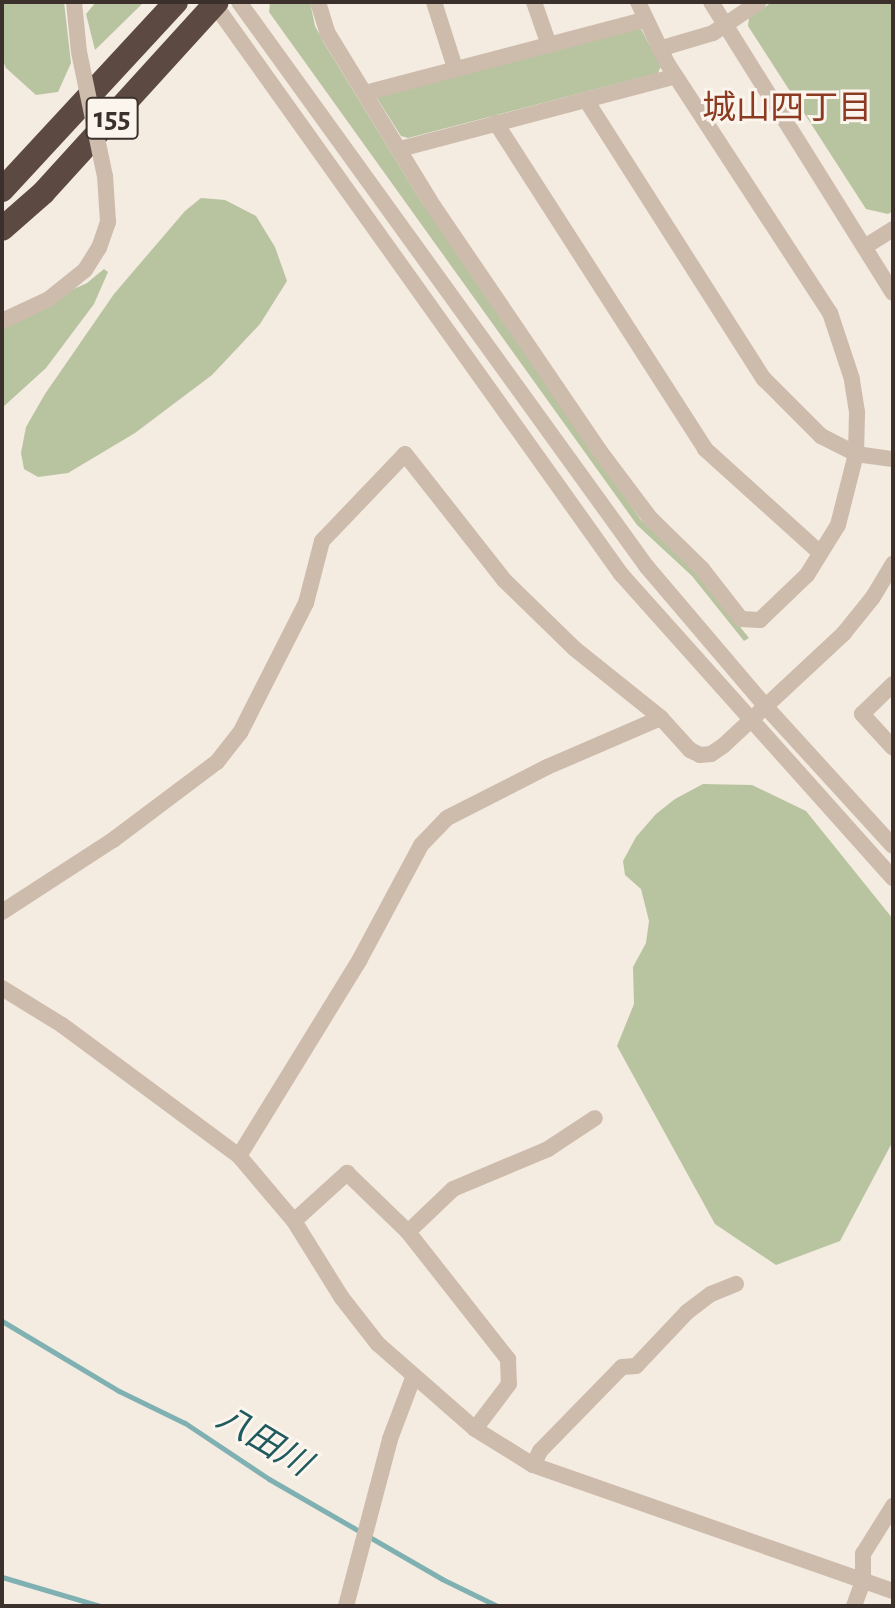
<!DOCTYPE html>
<meta charset="utf-8">
<style>
body{margin:0}
#map{position:relative;width:895px;height:1608px;overflow:hidden;background:#f4ebe1;font-family:"Alegreya Sans","Noto Sans JP",sans-serif}
div>[style]{position:absolute}
.green>*{inset:0;background:#b8c4a0}
.stream>*{height:5px;margin:-2.5px;padding:0 2.5px;transform-origin:2.5px;border-radius:2.5px;background:#7fb0b2}
.minor>*{height:16px;margin:-8px;padding:0 8px;transform-origin:8px;border-radius:8px;background:#cdbbac}
.highway>*{height:24px;margin:-12px;padding:0 12px;transform-origin:12px;border-radius:12px;background:#5c4a42}
.minor-bridge>*{height:16px;margin:-8px;padding:0 8px;transform-origin:8px;border-radius:8px;background:#cdbbac}
span{translate:-50% -50%;white-space:nowrap;text-align:center;line-height:1.15;-webkit-text-stroke:6px #fbf5ee;paint-order:stroke}
.shield-label span{padding:2px 6px;background:#fbf5ee;border:2px solid;border-radius:6px;-webkit-text-stroke-width:0}
.shield-label{font-size:30px;color:#3b302b;font-weight:700}
.neighbourhood-label{font-size:34px;color:#8c3b22}
.water-label{font-size:34px;color:#1f5a5e;font-style:italic}
.frame{position:absolute;inset:0;border:4px solid #3b302b;pointer-events:none}
</style>
<div id="map">
<div class="green">
<i style="clip-path:polygon(2px 2px,64px 2px,71px 63px,58px 92px,36px 95px,6px 68px,2px 59px)"></i>
<i style="clip-path:polygon(96px 2px,144px 2px,95px 50px,86px 14px)"></i>
<i style="clip-path:polygon(270px 2px,310px 2px,315px 26px,324px 43px,422px 203px,641px 520px,697px 573px,749px 638px,744px 641px,692px 576px,637px 525px,269px 12px)"></i>
<i style="clip-path:polygon(772px 2px,893px 2px,893px 211px,888px 214px,866px 209px,748px 26px,749px 18px)"></i>
<i style="clip-path:polygon(640px 27px,661px 66px,658px 73px,408px 138px,401px 136px,375px 95px)"></i>
<i style="clip-path:polygon(201px 198px,225px 200px,256px 216px,275px 247px,287px 281px,260px 324px,212px 375px,135px 433px,68px 473px,38px 477px,24px 469px,21px 453px,26px 427px,45px 394px,114px 294px,185px 211px)"></i>
<i style="clip-path:polygon(104px 269px,108px 272px,94px 304px,46px 368px,2px 408px,2px 322px,87px 283px)"></i>
<i style="clip-path:polygon(703px 784px,752px 785px,806px 811px,893px 919px,893px 1141px,840px 1241px,776px 1265px,715px 1224px,617px 1046px,634px 1004px,633px 967px,646px 943px,649px 921px,641px 889px,625px 875px,623px 861px,636px 837px,656px 814px,675px 799px)"></i>
</div>
<div class="stream">
<i style="left:2px;top:1321px;width:136px;rotate:30.9deg"></i>
<i style="left:119px;top:1391px;width:73px;rotate:25.9deg"></i>
<i style="left:185px;top:1423px;width:101px;rotate:33.7deg"></i>
<i style="left:269px;top:1479px;width:200px;rotate:30deg"></i>
<i style="left:442px;top:1579px;width:61px;rotate:26.1deg"></i>
<i style="left:2px;top:1577px;width:102px;rotate:16.5deg"></i>
</div>
<div class="minor">
<i style="left:74px;top:2px;width:50px;rotate:84.3deg"></i>
<i style="left:213px;top:2px;width:703px;rotate:54.5deg"></i>
<i style="left:621px;top:574px;width:408px;rotate:48.2deg"></i>
<i style="left:239px;top:2px;width:697px;rotate:54.17deg"></i>
<i style="left:647px;top:567px;width:184px;rotate:49.6deg"></i>
<i style="left:766px;top:707px;width:188px;rotate:47.6deg"></i>
<i style="left:318px;top:2px;width:31px;rotate:73deg"></i>
<i style="left:327px;top:32px;width:205px;rotate:58.6deg"></i>
<i style="left:434px;top:207px;width:294px;rotate:55.8deg"></i>
<i style="left:599px;top:450px;width:85px;rotate:53.1deg"></i>
<i style="left:650px;top:518px;width:73px;rotate:44.4deg"></i>
<i style="left:702px;top:569px;width:63px;rotate:52deg"></i>
<i style="left:741px;top:619px;width:19px;rotate:3deg"></i>
<i style="left:760px;top:620px;width:65px;rotate:-43.8deg"></i>
<i style="left:807px;top:575px;width:59px;rotate:-58.2deg"></i>
<i style="left:838px;top:525px;width:73px;rotate:-75.8deg"></i>
<i style="left:856px;top:454px;width:42px;rotate:-88.6deg"></i>
<i style="left:857px;top:412px;width:33px;rotate:-99deg"></i>
<i style="left:852px;top:379px;width:70px;rotate:-108.4deg"></i>
<i style="left:830px;top:313px;width:298px;rotate:-123.1deg"></i>
<i style="left:667px;top:63px;width:68px;rotate:-115.4deg"></i>
<i style="left:434px;top:2px;width:69px;rotate:72.3deg"></i>
<i style="left:534px;top:2px;width:46px;rotate:70.8deg"></i>
<i style="left:711px;top:2px;width:343px;rotate:58deg"></i>
<i style="left:659px;top:49px;width:56px;rotate:-16.5deg"></i>
<i style="left:713px;top:33px;width:55px;rotate:-34deg"></i>
<i style="left:365px;top:93px;width:288px;rotate:-14.7deg"></i>
<i style="left:586px;top:100px;width:331px;rotate:57.5deg"></i>
<i style="left:764px;top:379px;width:81px;rotate:45deg"></i>
<i style="left:821px;top:436px;width:39px;rotate:27deg"></i>
<i style="left:856px;top:454px;width:37px;rotate:8deg"></i>
<i style="left:496px;top:123px;width:387px;rotate:57.3deg"></i>
<i style="left:705px;top:449px;width:155px;rotate:42.1deg"></i>
<i style="left:400px;top:149px;width:285px;rotate:-14.8deg"></i>
<i style="left:866px;top:246px;width:32px;rotate:-32deg"></i>
<i style="left:2px;top:321px;width:52px;rotate:-25.1deg"></i>
<i style="left:49px;top:299px;width:46px;rotate:-38.9deg"></i>
<i style="left:85px;top:270px;width:26px;rotate:-58deg"></i>
<i style="left:99px;top:248px;width:28px;rotate:-71deg"></i>
<i style="left:108px;top:222px;width:46px;rotate:-93.7deg"></i>
<i style="left:893px;top:684px;width:43px;rotate:135.9deg"></i>
<i style="left:862px;top:714px;width:46px;rotate:47.6deg"></i>
<i style="left:2px;top:912px;width:132px;rotate:-33deg"></i>
<i style="left:113px;top:840px;width:130px;rotate:-36.9deg"></i>
<i style="left:217px;top:762px;width:37px;rotate:-52deg"></i>
<i style="left:240px;top:733px;width:146px;rotate:-63.1deg"></i>
<i style="left:306px;top:603px;width:64px;rotate:-75.5deg"></i>
<i style="left:322px;top:541px;width:120px;rotate:-46.3deg"></i>
<i style="left:405px;top:454px;width:160px;rotate:51.8deg"></i>
<i style="left:504px;top:580px;width:99px;rotate:44.2deg"></i>
<i style="left:575px;top:649px;width:110px;rotate:38.7deg"></i>
<i style="left:661px;top:718px;width:43px;rotate:47.8deg"></i>
<i style="left:690px;top:750px;width:11px;rotate:27deg"></i>
<i style="left:700px;top:755px;width:11px;rotate:-5deg"></i>
<i style="left:711px;top:754px;width:14px;rotate:-34deg"></i>
<i style="left:723px;top:746px;width:166px;rotate:-43deg"></i>
<i style="left:844px;top:633px;width:46px;rotate:-51.1deg"></i>
<i style="left:873px;top:597px;width:39px;rotate:-59deg"></i>
<i style="left:2px;top:988px;width:70px;rotate:31.7deg"></i>
<i style="left:62px;top:1025px;width:220px;rotate:36.5deg"></i>
<i style="left:239px;top:1156px;width:85px;rotate:49.8deg"></i>
<i style="left:294px;top:1221px;width:91px;rotate:58.1deg"></i>
<i style="left:342px;top:1298px;width:58px;rotate:52deg"></i>
<i style="left:378px;top:1344px;width:129px;rotate:41.2deg"></i>
<i style="left:475px;top:1429px;width:68px;rotate:31.8deg"></i>
<i style="left:533px;top:1465px;width:381px;rotate:19.3deg"></i>
<i style="left:239px;top:1156px;width:231px;rotate:-58.4deg"></i>
<i style="left:360px;top:959px;width:129px;rotate:-61.8deg"></i>
<i style="left:421px;top:845px;width:37px;rotate:-46deg"></i>
<i style="left:447px;top:818px;width:112px;rotate:-27deg"></i>
<i style="left:547px;top:767px;width:124px;rotate:-23.3deg"></i>
<i style="left:294px;top:1221px;width:72px;rotate:-42.2deg"></i>
<i style="left:347px;top:1173px;width:85px;rotate:44deg"></i>
<i style="left:408px;top:1232px;width:162px;rotate:51.8deg"></i>
<i style="left:508px;top:1359px;width:25px;rotate:88deg"></i>
<i style="left:509px;top:1384px;width:56px;rotate:127.1deg"></i>
<i style="left:408px;top:1232px;width:62px;rotate:-43.7deg"></i>
<i style="left:453px;top:1189px;width:103px;rotate:-22.8deg"></i>
<i style="left:548px;top:1149px;width:56px;rotate:-33.4deg"></i>
<i style="left:533px;top:1465px;width:16px;rotate:-63deg"></i>
<i style="left:540px;top:1451px;width:117px;rotate:-45.7deg"></i>
<i style="left:622px;top:1367px;width:14px;rotate:-4deg"></i>
<i style="left:636px;top:1366px;width:74px;rotate:-46.6deg"></i>
<i style="left:687px;top:1312px;width:30px;rotate:-37deg"></i>
<i style="left:711px;top:1294px;width:27px;rotate:-22deg"></i>
<i style="left:346px;top:1606px;width:173px;rotate:-75.2deg"></i>
<i style="left:390px;top:1439px;width:65px;rotate:-69.3deg"></i>
<i style="left:854px;top:1606px;width:27px;rotate:-70deg"></i>
<i style="left:863px;top:1581px;width:27px;rotate:-90deg"></i>
<i style="left:863px;top:1554px;width:57px;rotate:-58deg"></i>
</div>
<div class="highway">
<i style="left:2px;top:190px;width:256px;rotate:-47.2deg"></i>
<i style="left:2px;top:229px;width:55px;rotate:-41.3deg"></i>
<i style="left:43px;top:193px;width:258px;rotate:-47.7deg"></i>
</div>
<div class="minor-bridge">
<i style="left:79px;top:52px;width:127px;rotate:78.2deg"></i>
</div>
<div class="shield-label">
<span style="left:112px;top:118px">155</span>
</div>
<div class="neighbourhood-label">
<span style="left:787px;top:110px">城山四丁目</span>
</div>
<div class="water-label">
<span style="left:263px;top:1442px;rotate:31deg">八田川</span>
</div>
<div class="frame"></div>
</div>
